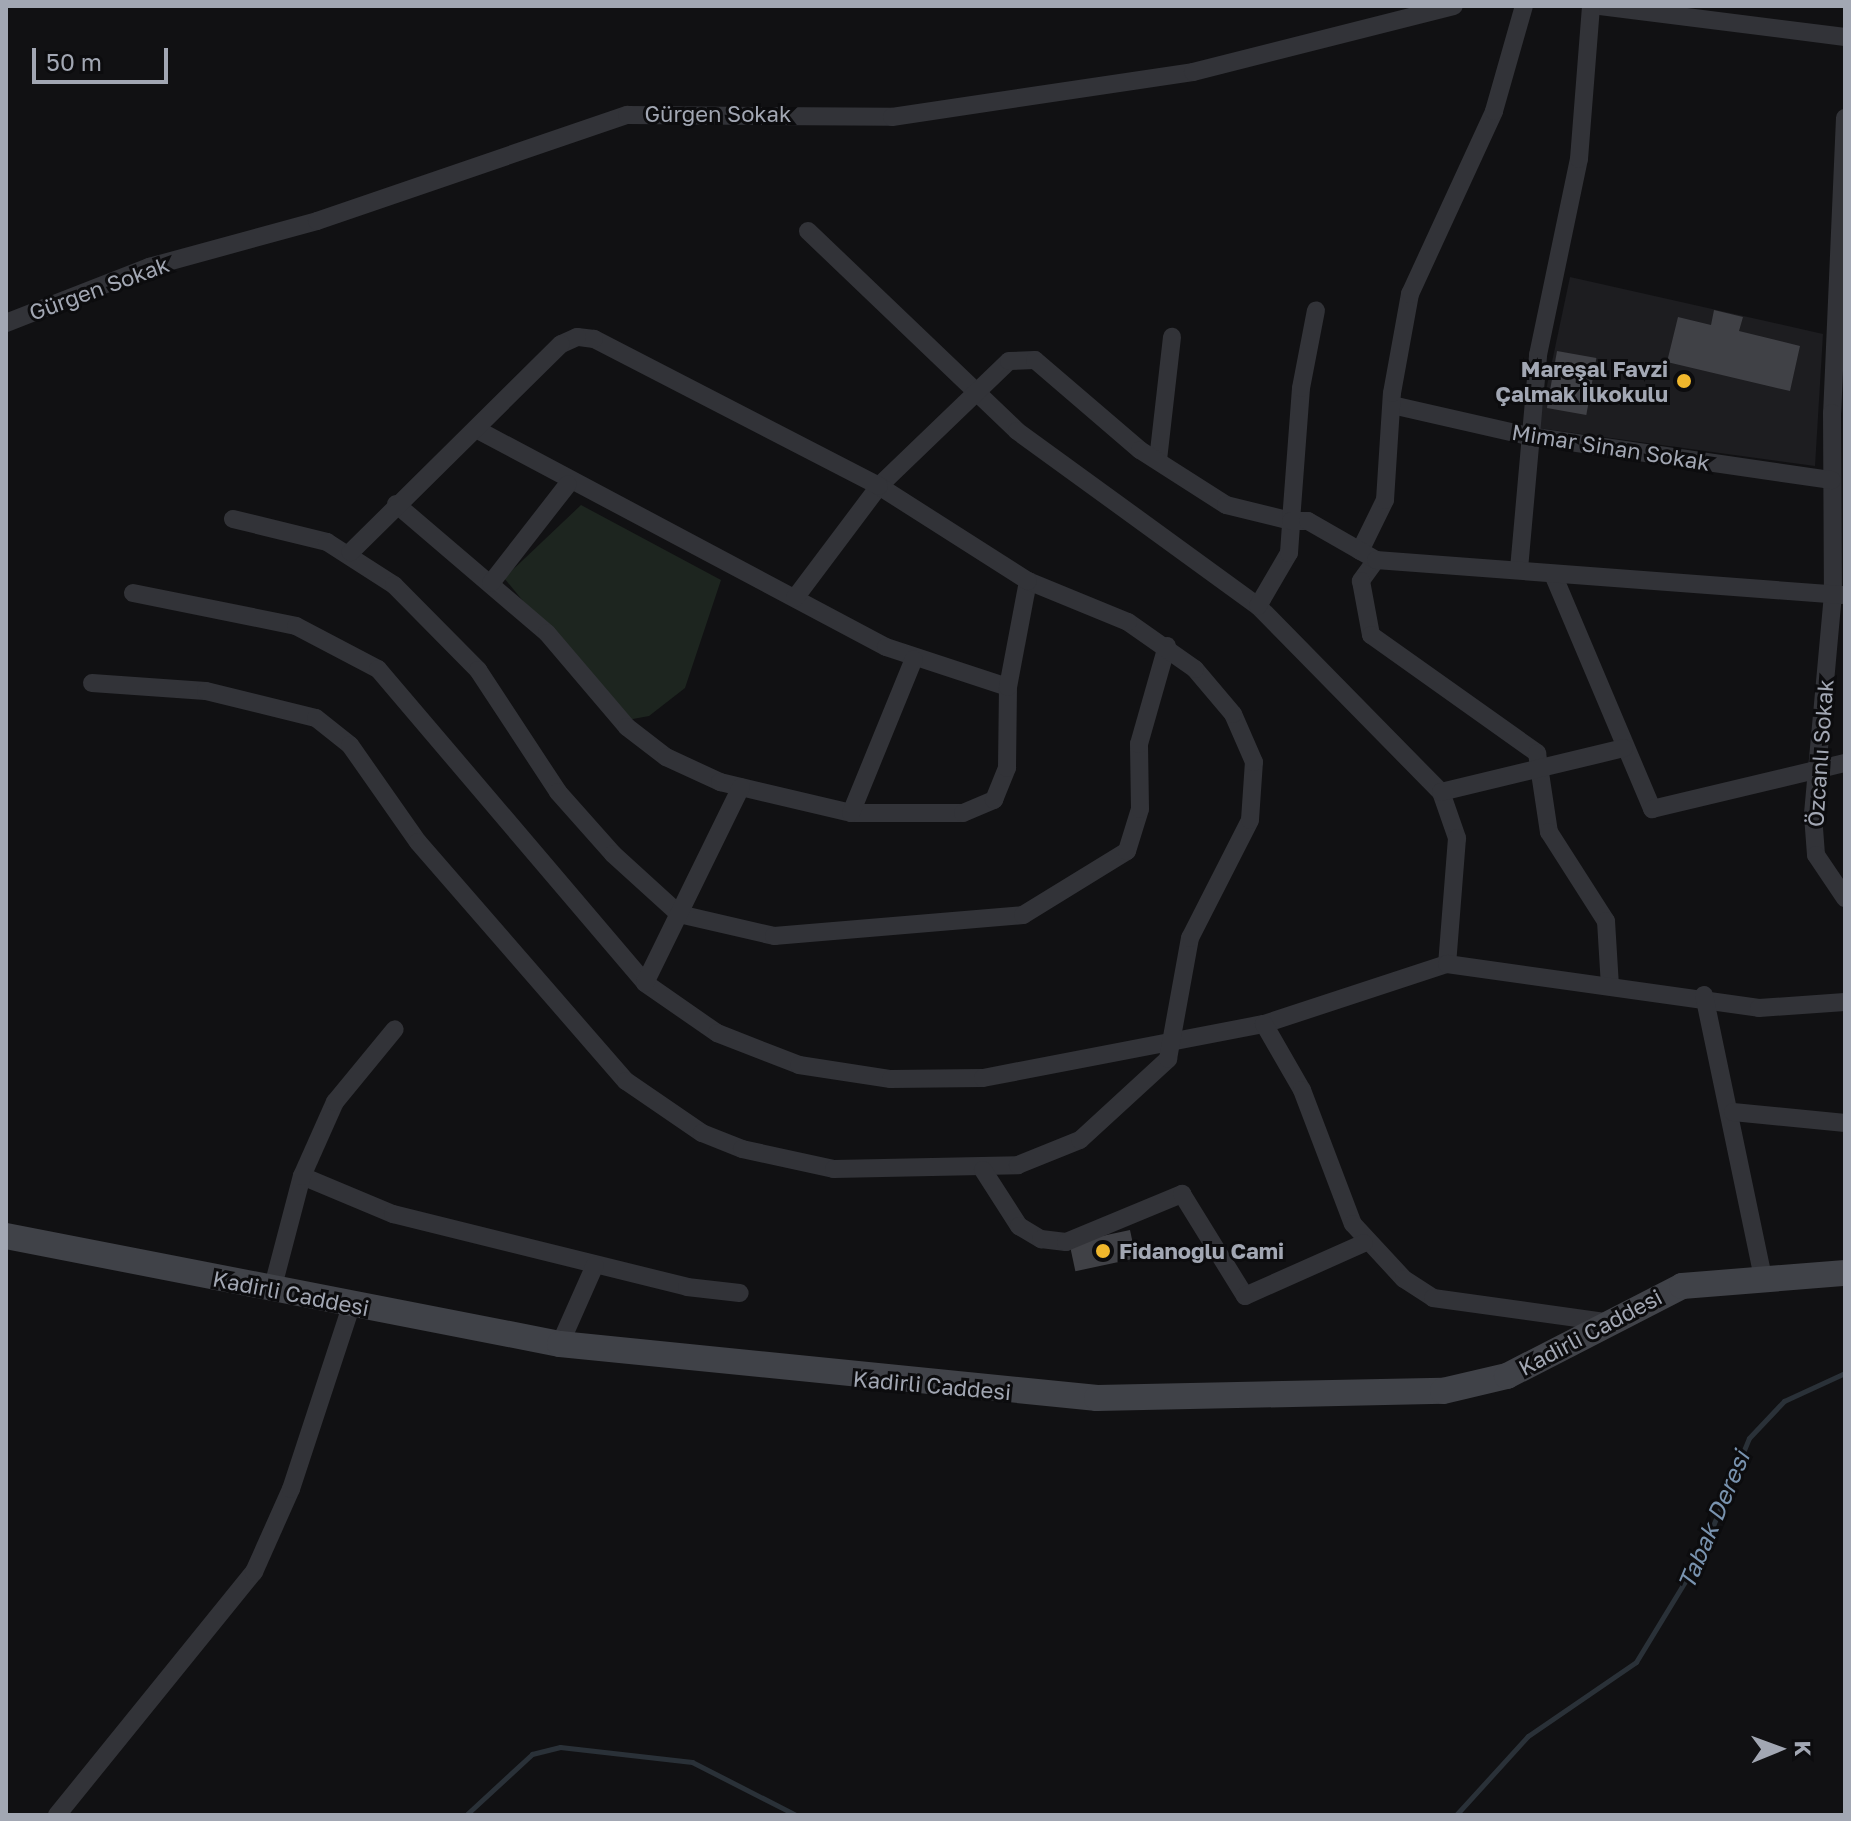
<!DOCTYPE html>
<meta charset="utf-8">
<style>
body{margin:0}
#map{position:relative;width:1851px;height:1821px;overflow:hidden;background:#111113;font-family:"Golos Text",sans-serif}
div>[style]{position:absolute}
.built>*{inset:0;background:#1d1d20}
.green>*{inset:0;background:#1d251f}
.stream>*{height:5px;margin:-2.5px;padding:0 2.5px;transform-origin:2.5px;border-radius:2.5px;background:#2a3138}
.building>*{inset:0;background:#404146;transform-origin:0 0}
.minor>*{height:18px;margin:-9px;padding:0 9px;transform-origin:9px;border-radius:9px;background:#323338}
.secondary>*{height:26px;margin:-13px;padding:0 13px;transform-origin:13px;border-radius:13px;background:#404248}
.dots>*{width:22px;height:22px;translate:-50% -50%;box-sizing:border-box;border:4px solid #0c0c0e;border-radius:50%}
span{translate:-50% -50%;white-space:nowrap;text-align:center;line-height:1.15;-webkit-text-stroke:6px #0c0c0e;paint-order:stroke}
.street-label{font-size:22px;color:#a2a7b3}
.poi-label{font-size:22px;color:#a2a7b3;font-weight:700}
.right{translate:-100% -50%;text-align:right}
.left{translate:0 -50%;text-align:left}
.water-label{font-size:24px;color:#7993af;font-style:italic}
.frame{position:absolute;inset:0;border:8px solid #a2a7b3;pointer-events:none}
.north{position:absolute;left:1739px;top:1709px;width:80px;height:80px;-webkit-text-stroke:6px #0c0c0e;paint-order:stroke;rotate:89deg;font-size:22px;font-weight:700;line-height:32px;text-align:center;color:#a2a7b3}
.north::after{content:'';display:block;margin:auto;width:28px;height:36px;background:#a2a7b3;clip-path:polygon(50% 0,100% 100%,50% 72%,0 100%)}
.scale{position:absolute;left:32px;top:48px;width:136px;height:36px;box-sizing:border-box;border:4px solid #a2a7b3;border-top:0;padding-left:10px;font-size:24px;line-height:28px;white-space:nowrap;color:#a2a7b3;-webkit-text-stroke:6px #0c0c0e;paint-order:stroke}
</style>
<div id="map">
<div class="built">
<i style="clip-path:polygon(1570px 277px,1823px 334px,1815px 466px,1538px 428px)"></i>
</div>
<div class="green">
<i style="clip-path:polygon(581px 505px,721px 580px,685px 688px,649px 716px,622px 721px,504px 578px)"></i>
</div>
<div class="stream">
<i style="left:466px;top:1815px;width:90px;rotate:-42.7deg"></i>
<i style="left:532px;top:1754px;width:29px;rotate:-14deg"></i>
<i style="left:560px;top:1747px;width:133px;rotate:6.5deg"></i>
<i style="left:692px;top:1762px;width:117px;rotate:27deg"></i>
<i style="left:1456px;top:1815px;width:107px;rotate:-47.7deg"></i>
<i style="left:1528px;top:1736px;width:131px;rotate:-34.4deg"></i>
<i style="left:1636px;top:1662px;width:125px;rotate:-58.7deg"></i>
<i style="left:1701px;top:1555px;width:126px;rotate:-67.7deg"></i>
<i style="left:1749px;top:1438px;width:51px;rotate:-46.6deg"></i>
<i style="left:1784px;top:1401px;width:67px;rotate:-24.7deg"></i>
</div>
<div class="building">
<i style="clip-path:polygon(1714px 310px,1743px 317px,1739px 331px,1800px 346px,1790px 391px,1667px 362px,1678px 317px,1711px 325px)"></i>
<i style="left:1557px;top:351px;width:40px;height:58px;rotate:10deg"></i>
<i style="left:1130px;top:1230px;width:29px;height:62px;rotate:78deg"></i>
</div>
<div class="minor">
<i style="left:1600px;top:6px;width:247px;rotate:7.2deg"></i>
<i style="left:1845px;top:118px;width:295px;rotate:92.5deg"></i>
<i style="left:1832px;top:413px;width:181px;rotate:89.7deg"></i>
<i style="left:1833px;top:594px;width:222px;rotate:95.2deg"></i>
<i style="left:1813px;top:815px;width:40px;rotate:85.7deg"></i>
<i style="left:1816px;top:855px;width:52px;rotate:56deg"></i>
<i style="left:808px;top:231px;width:289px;rotate:43.7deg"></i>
<i style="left:1017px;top:431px;width:298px;rotate:36deg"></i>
<i style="left:1258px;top:606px;width:261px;rotate:45.5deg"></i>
<i style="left:1441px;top:792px;width:49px;rotate:70.8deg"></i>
<i style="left:1457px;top:838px;width:126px;rotate:94.5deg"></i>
<i style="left:6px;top:323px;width:154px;rotate:-21.4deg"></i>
<i style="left:149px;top:267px;width:174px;rotate:-15.3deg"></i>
<i style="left:317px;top:221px;width:328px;rotate:-18.9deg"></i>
<i style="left:627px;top:115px;width:265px;rotate:0.4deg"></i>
<i style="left:892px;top:117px;width:304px;rotate:-8.5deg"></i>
<i style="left:1193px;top:72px;width:269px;rotate:-14.2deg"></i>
<i style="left:1392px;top:405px;width:140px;rotate:12.8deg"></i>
<i style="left:1529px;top:436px;width:306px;rotate:8.3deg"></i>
<i style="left:476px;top:429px;width:464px;rotate:28deg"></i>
<i style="left:886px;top:647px;width:128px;rotate:18.2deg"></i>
<i style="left:1158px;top:460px;width:124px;rotate:-83.5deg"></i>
<i style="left:396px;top:504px;width:199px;rotate:40.5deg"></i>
<i style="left:547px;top:633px;width:123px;rotate:49.6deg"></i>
<i style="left:627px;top:727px;width:49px;rotate:37.6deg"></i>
<i style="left:666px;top:757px;width:60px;rotate:24.8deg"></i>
<i style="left:720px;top:782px;width:135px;rotate:13.3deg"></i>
<i style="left:851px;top:813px;width:112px"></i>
<i style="left:963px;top:813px;width:34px;rotate:-23deg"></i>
<i style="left:994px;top:800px;width:35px;rotate:-68deg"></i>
<i style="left:1007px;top:768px;width:81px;rotate:-89.3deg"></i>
<i style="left:1008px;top:687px;width:108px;rotate:-79.3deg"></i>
<i style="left:233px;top:519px;width:97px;rotate:13.7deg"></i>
<i style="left:327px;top:542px;width:80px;rotate:32.7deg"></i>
<i style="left:394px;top:585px;width:120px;rotate:45.3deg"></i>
<i style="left:478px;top:670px;width:146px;rotate:56.7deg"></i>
<i style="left:558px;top:792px;width:83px;rotate:48.4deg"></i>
<i style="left:613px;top:854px;width:89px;rotate:42.3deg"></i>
<i style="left:679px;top:914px;width:98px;rotate:13deg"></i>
<i style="left:774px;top:936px;width:250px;rotate:-4.8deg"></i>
<i style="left:1023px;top:915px;width:122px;rotate:-31.6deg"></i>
<i style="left:1127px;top:851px;width:44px;rotate:-72.8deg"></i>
<i style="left:1140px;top:809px;width:65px;rotate:-90.9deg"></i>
<i style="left:1139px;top:744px;width:102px;rotate:-74.1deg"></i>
<i style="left:1360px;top:551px;width:57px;rotate:-63.9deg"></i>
<i style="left:1385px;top:500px;width:107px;rotate:-86.3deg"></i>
<i style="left:1392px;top:393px;width:101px;rotate:-79.7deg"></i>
<i style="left:1410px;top:294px;width:201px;rotate:-65.3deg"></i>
<i style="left:1494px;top:111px;width:109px;rotate:-74.1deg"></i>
<i style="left:1376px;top:560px;width:26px;rotate:126deg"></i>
<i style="left:1361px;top:581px;width:55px;rotate:79.5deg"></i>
<i style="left:1371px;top:635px;width:204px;rotate:35.4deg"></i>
<i style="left:1537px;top:753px;width:80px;rotate:81.4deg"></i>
<i style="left:1549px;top:832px;width:106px;rotate:57.4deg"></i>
<i style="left:1606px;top:921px;width:65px;rotate:86.5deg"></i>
<i style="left:1519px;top:569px;width:215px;rotate:-84.9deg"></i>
<i style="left:1538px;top:355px;width:200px;rotate:-78.2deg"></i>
<i style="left:1579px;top:159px;width:153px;rotate:-85.5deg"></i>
<i style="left:1555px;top:579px;width:250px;rotate:67.1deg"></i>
<i style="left:1652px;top:809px;width:198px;rotate:-13.4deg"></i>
<i style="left:491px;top:583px;width:125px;rotate:-52.1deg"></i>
<i style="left:133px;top:593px;width:166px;rotate:11.4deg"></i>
<i style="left:296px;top:626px;width:93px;rotate:27.7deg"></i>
<i style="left:378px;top:669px;width:412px;rotate:49.6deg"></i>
<i style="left:645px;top:983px;width:88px;rotate:34.8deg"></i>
<i style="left:717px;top:1033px;width:88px;rotate:21.3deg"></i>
<i style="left:799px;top:1065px;width:93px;rotate:8.7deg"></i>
<i style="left:891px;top:1079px;width:92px;rotate:-0.6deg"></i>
<i style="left:983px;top:1078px;width:286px;rotate:-10.9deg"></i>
<i style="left:1264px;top:1024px;width:193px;rotate:-18.2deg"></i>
<i style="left:1447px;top:964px;width:315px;rotate:8deg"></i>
<i style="left:1759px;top:1008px;width:86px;rotate:-4deg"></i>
<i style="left:795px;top:598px;width:140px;rotate:-53.1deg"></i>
<i style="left:879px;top:486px;width:180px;rotate:-43.9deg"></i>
<i style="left:1009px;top:361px;width:26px;rotate:-2deg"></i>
<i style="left:1035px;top:360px;width:138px;rotate:40.6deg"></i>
<i style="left:1140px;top:450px;width:102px;rotate:32.6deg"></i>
<i style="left:1226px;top:505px;width:67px;rotate:13.8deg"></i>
<i style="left:1291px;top:521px;width:133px;rotate:-85.7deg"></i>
<i style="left:1301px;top:388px;width:79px;rotate:-79.1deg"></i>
<i style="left:1258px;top:606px;width:61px;rotate:-59.7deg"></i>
<i style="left:1289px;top:553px;width:32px;rotate:-86deg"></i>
<i style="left:1291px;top:521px;width:17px"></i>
<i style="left:1308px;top:521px;width:78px;rotate:29.8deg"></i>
<i style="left:1376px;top:560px;width:467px;rotate:4.3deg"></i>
<i style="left:92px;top:683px;width:114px;rotate:4deg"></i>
<i style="left:206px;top:691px;width:113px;rotate:13.8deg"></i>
<i style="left:316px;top:718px;width:43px;rotate:38.5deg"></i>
<i style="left:350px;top:745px;width:118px;rotate:55deg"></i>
<i style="left:418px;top:842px;width:317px;rotate:49deg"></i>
<i style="left:626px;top:1081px;width:92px;rotate:34.4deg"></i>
<i style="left:702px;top:1133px;width:43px;rotate:21.8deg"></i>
<i style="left:742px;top:1149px;width:94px;rotate:12.3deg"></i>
<i style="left:834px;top:1169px;width:184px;rotate:-1.2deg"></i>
<i style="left:1018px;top:1165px;width:67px;rotate:-22deg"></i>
<i style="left:1080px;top:1140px;width:120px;rotate:-42.6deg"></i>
<i style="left:1168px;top:1059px;width:123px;rotate:-79.7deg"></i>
<i style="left:1190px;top:938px;width:132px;rotate:-63deg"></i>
<i style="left:1250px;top:820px;width:58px;rotate:-86.1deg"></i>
<i style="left:1254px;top:762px;width:52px;rotate:-113.6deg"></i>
<i style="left:1233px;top:714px;width:59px;rotate:-130.2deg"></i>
<i style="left:1195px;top:669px;width:82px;rotate:-145deg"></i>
<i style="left:1128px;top:622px;width:108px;rotate:-157.7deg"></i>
<i style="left:1028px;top:581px;width:177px;rotate:-147.5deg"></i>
<i style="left:879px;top:486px;width:321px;rotate:-152.7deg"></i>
<i style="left:594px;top:339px;width:17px;rotate:-173deg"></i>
<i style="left:577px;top:337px;width:17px;rotate:156deg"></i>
<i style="left:561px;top:344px;width:296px;rotate:135.3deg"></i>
<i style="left:1441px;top:792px;width:188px;rotate:-13.5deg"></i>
<i style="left:851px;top:813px;width:166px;rotate:-67.8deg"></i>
<i style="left:645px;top:983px;width:218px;rotate:-63.9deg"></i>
<i style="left:1704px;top:995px;width:288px;rotate:78.2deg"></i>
<i style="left:1264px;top:1024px;width:76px;rotate:60.1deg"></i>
<i style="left:1302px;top:1090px;width:143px;rotate:69.2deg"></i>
<i style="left:1353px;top:1224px;width:75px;rotate:47.2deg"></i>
<i style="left:1404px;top:1279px;width:35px;rotate:33deg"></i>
<i style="left:1433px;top:1298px;width:175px;rotate:7.9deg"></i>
<i style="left:1733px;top:1112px;width:113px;rotate:5.6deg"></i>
<i style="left:983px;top:1170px;width:67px;rotate:57.3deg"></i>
<i style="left:1019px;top:1226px;width:26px;rotate:31deg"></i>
<i style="left:1041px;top:1239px;width:25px;rotate:7deg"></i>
<i style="left:1066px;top:1242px;width:126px;rotate:-22.5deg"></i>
<i style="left:1182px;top:1194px;width:120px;rotate:58.3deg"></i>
<i style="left:1245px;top:1296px;width:130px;rotate:-24deg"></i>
<i style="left:302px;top:1176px;width:99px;rotate:22.7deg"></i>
<i style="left:393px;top:1214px;width:303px;rotate:13.9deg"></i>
<i style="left:687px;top:1287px;width:53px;rotate:6.5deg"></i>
<i style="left:272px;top:1290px;width:118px;rotate:-75.3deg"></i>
<i style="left:302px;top:1176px;width:81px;rotate:-66deg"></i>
<i style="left:335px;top:1102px;width:94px;rotate:-50.6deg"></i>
<i style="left:560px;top:1344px;width:86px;rotate:-66.1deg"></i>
<i style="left:57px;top:1815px;width:313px;rotate:-51deg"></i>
<i style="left:254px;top:1572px;width:91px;rotate:-66deg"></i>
<i style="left:291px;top:1489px;width:193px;rotate:-71.8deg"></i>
</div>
<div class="secondary">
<i style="left:6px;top:1236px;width:564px;rotate:11.03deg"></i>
<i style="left:560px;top:1344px;width:540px;rotate:5.74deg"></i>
<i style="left:1097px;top:1398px;width:346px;rotate:-1.2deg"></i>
<i style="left:1443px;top:1391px;width:66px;rotate:-13.2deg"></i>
<i style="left:1507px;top:1376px;width:197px;rotate:-27.2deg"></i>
<i style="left:1682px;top:1286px;width:164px;rotate:-4.6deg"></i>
</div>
<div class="dots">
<i style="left:1684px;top:381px;background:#f0b72c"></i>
<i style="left:1103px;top:1251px;background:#f0b72c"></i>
</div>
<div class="street-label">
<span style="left:718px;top:114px">Gürgen Sokak</span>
<span style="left:99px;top:288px;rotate:-20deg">Gürgen Sokak</span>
<span style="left:1611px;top:447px;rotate:9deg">Mimar Sinan Sokak</span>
<span style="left:1820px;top:753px;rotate:-86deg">Özcanlı Sokak</span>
<span style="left:291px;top:1293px;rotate:11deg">Kadirli Caddesi</span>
<span style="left:1590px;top:1332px;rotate:-28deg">Kadirli Caddesi</span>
<span style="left:932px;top:1385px;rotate:5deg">Kadirli Caddesi</span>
</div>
<div class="poi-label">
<span class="right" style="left:1668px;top:381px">Mareşal Favzi<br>Çalmak İlkokulu</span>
<span class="left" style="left:1119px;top:1251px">Fidanoğlu Cami</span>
</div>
<div class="water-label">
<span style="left:1713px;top:1520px;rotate:-67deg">Tabak Deresi</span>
</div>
<div class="frame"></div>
<div class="north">K</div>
<div class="scale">50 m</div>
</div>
